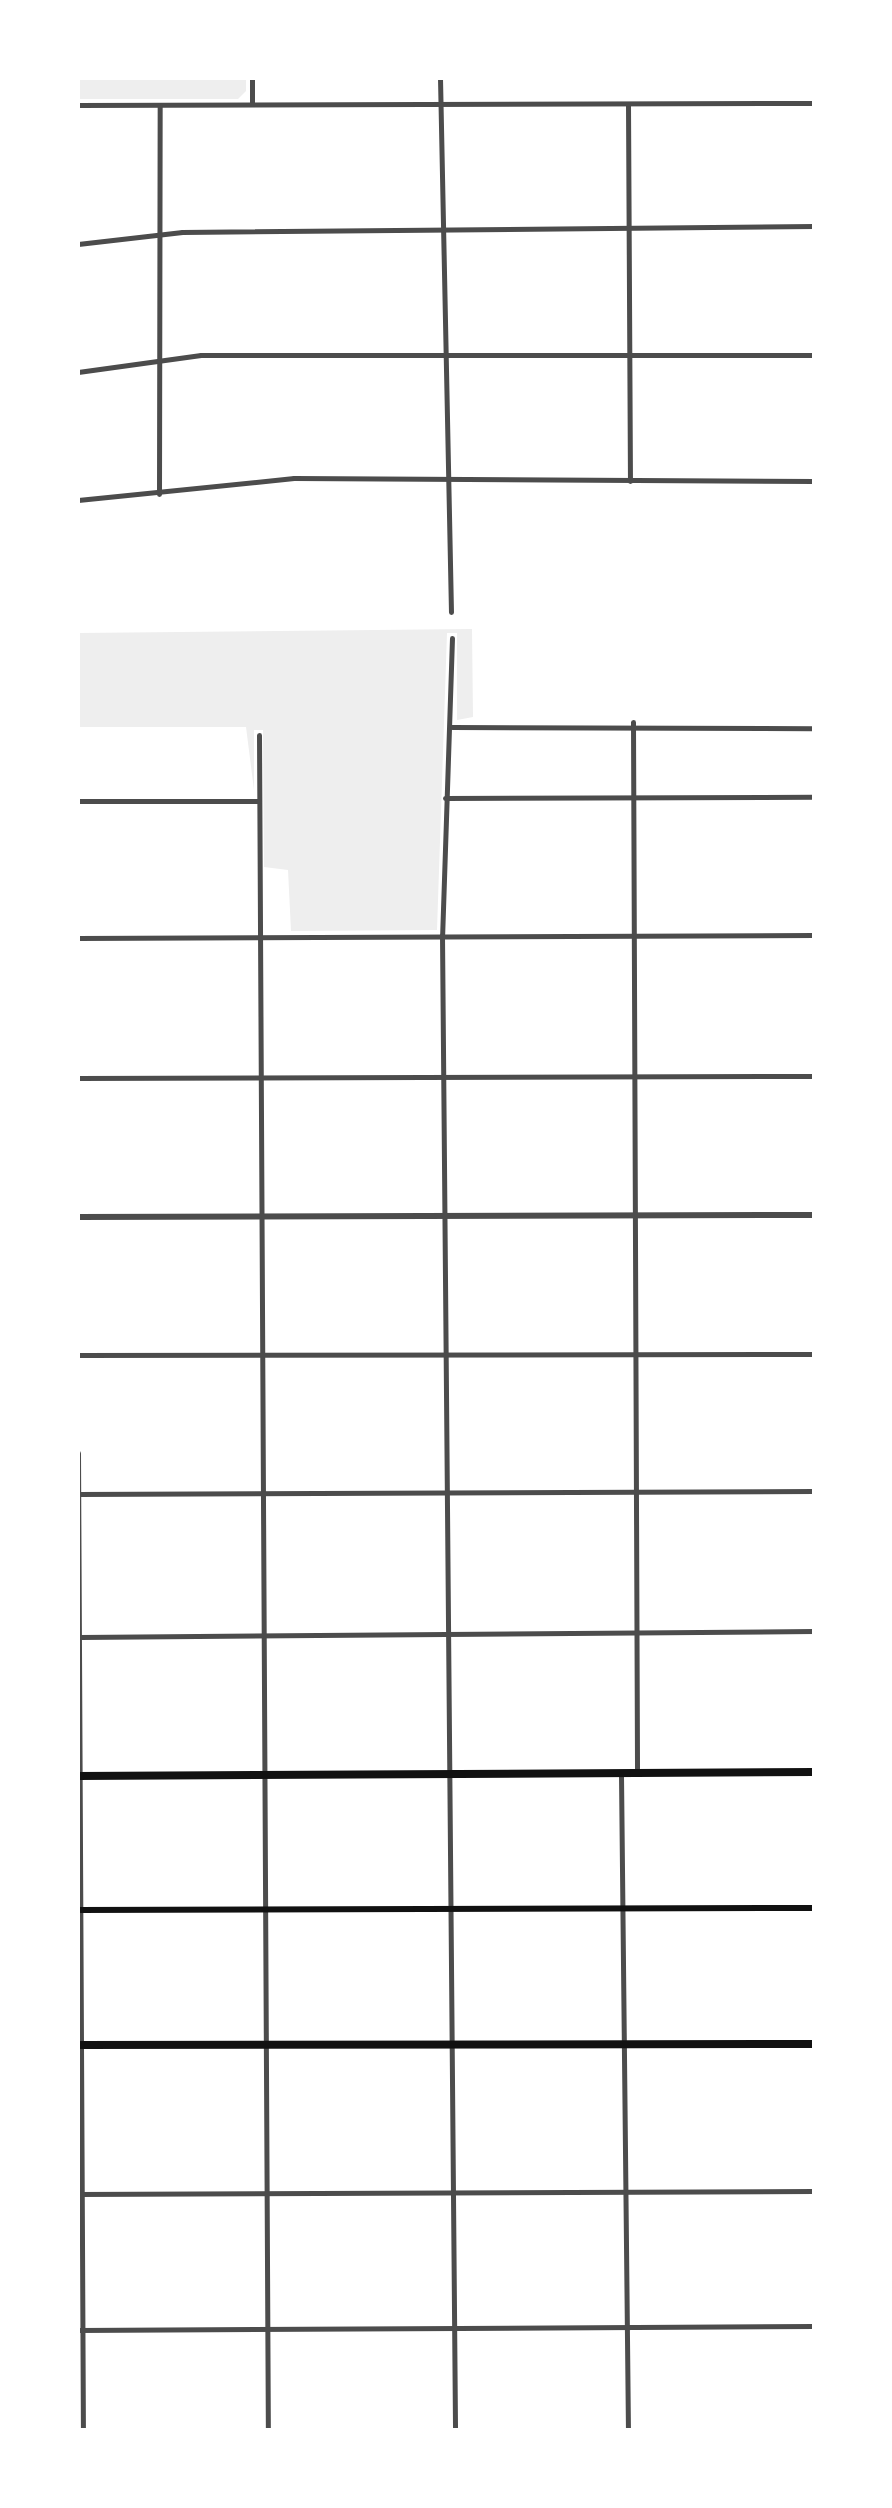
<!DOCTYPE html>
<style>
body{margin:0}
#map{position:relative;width:892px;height:2508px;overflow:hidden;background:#fff;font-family:"Public Sans",sans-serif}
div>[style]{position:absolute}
.green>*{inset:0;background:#eee}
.minor>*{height:5px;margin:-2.5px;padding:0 2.5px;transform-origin:2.5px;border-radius:2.5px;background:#4c4c4c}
.tertiary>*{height:6px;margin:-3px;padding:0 3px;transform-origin:3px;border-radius:3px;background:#4c4c4c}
.secondary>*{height:6px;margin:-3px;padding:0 3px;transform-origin:3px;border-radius:3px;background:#111}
.primary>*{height:8px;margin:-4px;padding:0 4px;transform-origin:4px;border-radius:4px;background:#111}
span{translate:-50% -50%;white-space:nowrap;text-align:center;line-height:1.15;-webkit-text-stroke:8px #fff;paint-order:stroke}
.frame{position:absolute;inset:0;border:80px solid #fff;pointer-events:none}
</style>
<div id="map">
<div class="green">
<i style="clip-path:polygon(78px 78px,246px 78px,246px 91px,238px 99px,78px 99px)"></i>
<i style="clip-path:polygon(472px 629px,473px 717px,457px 720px,457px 633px,447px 633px,437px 930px,291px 931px,288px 870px,264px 867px,263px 730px,254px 730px,254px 790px,246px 727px,78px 727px,78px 633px)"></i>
</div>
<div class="minor">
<i style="left:252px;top:78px;width:26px;rotate:90deg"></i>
<i style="left:440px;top:78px;width:534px;rotate:88.82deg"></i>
<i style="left:628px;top:104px;width:377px;rotate:89.7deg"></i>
<i style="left:78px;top:105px;width:736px;rotate:-0.16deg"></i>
<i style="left:78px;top:244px;width:105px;rotate:-6.6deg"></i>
<i style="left:182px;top:232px;width:632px;rotate:-0.54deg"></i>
<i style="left:78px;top:372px;width:124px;rotate:-7.9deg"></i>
<i style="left:201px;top:355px;width:613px"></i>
<i style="left:814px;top:481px;width:403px;rotate:-90deg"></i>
<i style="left:159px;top:494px;width:389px;rotate:-89.9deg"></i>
<i style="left:78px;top:500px;width:217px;rotate:-5.8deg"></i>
<i style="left:294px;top:478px;width:520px;rotate:0.33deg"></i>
<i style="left:452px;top:638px;width:297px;rotate:91.9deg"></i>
<i style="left:442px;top:935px;width:1495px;rotate:89.5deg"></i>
<i style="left:633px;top:722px;width:1050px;rotate:89.78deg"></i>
<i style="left:452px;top:727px;width:362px;rotate:0.2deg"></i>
<i style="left:259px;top:735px;width:1695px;rotate:89.7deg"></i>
<i style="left:445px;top:798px;width:369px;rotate:-0.2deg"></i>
<i style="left:78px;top:801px;width:181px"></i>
<i style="left:78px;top:938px;width:736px;rotate:-0.23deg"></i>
<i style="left:78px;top:1078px;width:736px;rotate:-0.16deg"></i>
<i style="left:78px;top:1355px;width:736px;rotate:-0.08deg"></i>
<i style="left:78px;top:1453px;width:977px;rotate:89.71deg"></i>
<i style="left:78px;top:1494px;width:736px;rotate:-0.23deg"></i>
<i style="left:80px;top:1637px;width:734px;rotate:-0.47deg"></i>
<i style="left:621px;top:1775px;width:655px;rotate:89.39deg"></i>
<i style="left:78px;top:2194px;width:736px;rotate:-0.23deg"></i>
<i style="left:78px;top:2330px;width:736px;rotate:-0.31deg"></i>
</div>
<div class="tertiary">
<i style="left:78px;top:1217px;width:736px;rotate:-0.16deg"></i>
</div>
<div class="secondary">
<i style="left:78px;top:1910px;width:736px;rotate:-0.16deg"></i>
</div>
<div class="primary">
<i style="left:78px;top:1776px;width:736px;rotate:-0.31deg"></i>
<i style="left:78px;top:2045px;width:736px;rotate:-0.08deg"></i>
</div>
<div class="frame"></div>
</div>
